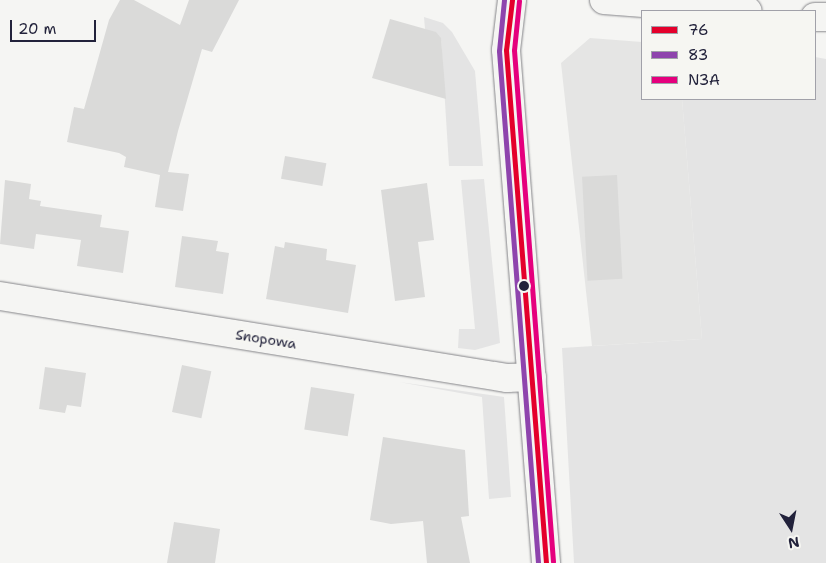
<!DOCTYPE html>
<style>
body{margin:0}
#map{position:relative;width:826px;height:563px;overflow:hidden;background:#f5f5f3;font-family:"Shantell Sans",sans-serif}
div>[style]{position:absolute}
.built>*{inset:0;background:#e5e5e4}
.green>*{inset:0;background:#e4e4e4}
.building>*{inset:0;background:#dadad9;transform-origin:0 0}
.roads{filter:drop-shadow(0 0 1px #858589) drop-shadow(0 0 1px #858589)}
.minor>*{height:28px;margin:-14px;padding:0 14px;transform-origin:14px;border-radius:14px;background:#f5f5f3}
.major>*{height:28px;margin:-14px;padding:0 14px;transform-origin:14px;border-radius:14px;background:#f5f5f3}
.bus-1>*{height:5px;margin:-2.5px;padding:0 2.5px;transform-origin:2.5px;border-radius:2.5px;background:#e4002b}
.bus-2>*{height:5px;margin:-2.5px;padding:0 2.5px;transform-origin:2.5px;border-radius:2.5px;background:#8e44ad}
.bus-3>*{height:5px;margin:-2.5px;padding:0 2.5px;transform-origin:2.5px;border-radius:2.5px;background:#e5007d}
.dots>*{width:14px;height:14px;translate:-50% -50%;box-sizing:border-box;border:2px solid #f6f6f2;border-radius:50%}
span{translate:-50% -50%;white-space:nowrap;text-align:center;line-height:1.15;-webkit-text-stroke:5px #f6f6f2;paint-order:stroke}
.street-label{font-size:14px;color:#22223b}
.legend{position:absolute;left:641px;top:10px;width:175px;height:90px;box-sizing:border-box;background:#f6f6f2;border:1px solid #a1a1a9;margin:0;padding:6px 9px;list-style:none;font-size:15px;color:#22223b}
.legend li{display:flex;align-items:center;gap:10px;height:25px}
.legend b{width:25px;border:1px solid #a1a1a9}
.north{position:absolute;left:766px;top:503px;width:50px;height:50px;-webkit-text-stroke:4px #f6f6f2;paint-order:stroke;rotate:169deg;font-size:14px;font-weight:700;line-height:20px;text-align:center;color:#22223b}
.north::after{content:'';display:block;margin:auto;width:18px;height:22px;background:#22223b;clip-path:polygon(50% 0,100% 100%,50% 72%,0 100%)}
.scale{position:absolute;left:10px;top:20px;width:86px;height:22px;box-sizing:border-box;border:2px solid #22223b;border-top:0;padding-left:6px;font-size:15px;line-height:18px;white-space:nowrap;color:#22223b;-webkit-text-stroke:4px #f6f6f2;paint-order:stroke}
</style>
<div id="map">
<div class="built">
<i style="clip-path:polygon(590px 38px,642px 42px,642px 99px,682px 99px,702px 339px,592px 346px,561px 63px)"></i>
</div>
<div class="green">
<i style="clip-path:polygon(424px 17px,443px 23px,452px 32px,475px 71px,483px 166px,449px 166px,441px 39px,425px 29px)"></i>
<i style="clip-path:polygon(815px 57px,826px 59px,826px 563px,574px 563px,562px 348px,702px 339px,682px 99px,815px 99px)"></i>
<i style="clip-path:polygon(484px 179px,500px 343px,475px 350px,458px 348px,459px 329px,475px 329px,461px 180px)"></i>
<i style="clip-path:polygon(399px 382px,504px 397px,511px 497px,489px 499px,482px 397px)"></i>
</div>
<div class="building">
<i style="clip-path:polygon(120px 0,134px 0,180px 25px,189px 0,239px 0,212px 52px,202px 49px,178px 131px,168px 172px,189px 174px,183px 211px,155px 207px,160px 175px,124px 167px,126px 157px,119px 153px,67px 142px,74px 107px,84px 109px,109px 20px)"></i>
<i style="clip-path:polygon(390px 19px,436px 32px,441px 38px,446px 99px,372px 78px)"></i>
<i style="left:285px;top:156px;width:42px;height:23px;rotate:10deg"></i>
<i style="left:617px;top:175px;width:104px;height:35px;rotate:87deg"></i>
<i style="clip-path:polygon(5px 180px,31px 184px,29px 199px,41px 201px,40px 206px,102px 215px,100px 227px,129px 231px,123px 273px,77px 266px,81px 240px,36px 234px,34px 249px,0 244px)"></i>
<i style="clip-path:polygon(427px 183px,434px 240px,418px 242px,425px 297px,395px 301px,381px 190px)"></i>
<i style="clip-path:polygon(182px 236px,218px 241px,216px 251px,229px 253px,223px 294px,175px 287px)"></i>
<i style="clip-path:polygon(285px 242px,327px 249px,326px 260px,356px 265px,348px 313px,266px 299px,275px 246px,284px 248px)"></i>
<i style="left:182px;top:365px;width:30px;height:48px;rotate:12deg"></i>
<i style="clip-path:polygon(45px 367px,86px 373px,81px 407px,67px 405px,65px 413px,39px 409px)"></i>
<i style="left:311px;top:387px;width:44px;height:43px;rotate:9deg"></i>
<i style="clip-path:polygon(383px 437px,465px 450px,469px 516px,461px 517px,470px 563px,427px 563px,423px 521px,391px 524px,370px 520px)"></i>
<i style="clip-path:polygon(174px 522px,220px 529px,215px 563px,167px 563px)"></i>
</div>
<div class="roads">
<div class="minor">
<i style="left:604px;top:0;width:144px;rotate:4.4deg"></i>
<i style="left:815px;top:17px;width:11px"></i>
<i style="left:0;top:296px;width:514px;rotate:9.19deg"></i>
<i style="left:507px;top:378px;width:25px;rotate:-2deg"></i>
</div>
<div class="major">
<i style="left:512px;top:0;width:50px;rotate:96.8deg"></i>
<i style="left:506px;top:50px;width:515px;rotate:85.54deg"></i>
</div>
</div>
<div class="bus-1">
<i style="left:512px;top:0;width:50px;rotate:96.8deg"></i>
<i style="left:506px;top:50px;width:515px;rotate:85.54deg"></i>
</div>
<div class="bus-2">
<i style="left:504px;top:0;width:51px;rotate:95.6deg"></i>
<i style="left:499px;top:51px;width:513px;rotate:85.64deg"></i>
</div>
<div class="bus-3">
<i style="left:519px;top:1px;width:49px;rotate:95.8deg"></i>
<i style="left:514px;top:50px;width:513px;rotate:85.64deg"></i>
</div>
<div class="dots">
<i style="left:524px;top:286px;background:#22223b"></i>
</div>
<div class="street-label">
<span style="left:266px;top:339px;rotate:9deg">Snopowa</span>
</div>
<ul class="legend">
<li><b style="height:6px;background:#e4002b"></b>76</li>
<li><b style="height:6px;background:#8e44ad"></b>83</li>
<li><b style="height:6px;background:#e5007d"></b>N3A</li>
</ul>
<div class="north">N</div>
<div class="scale">20 m</div>
</div>
